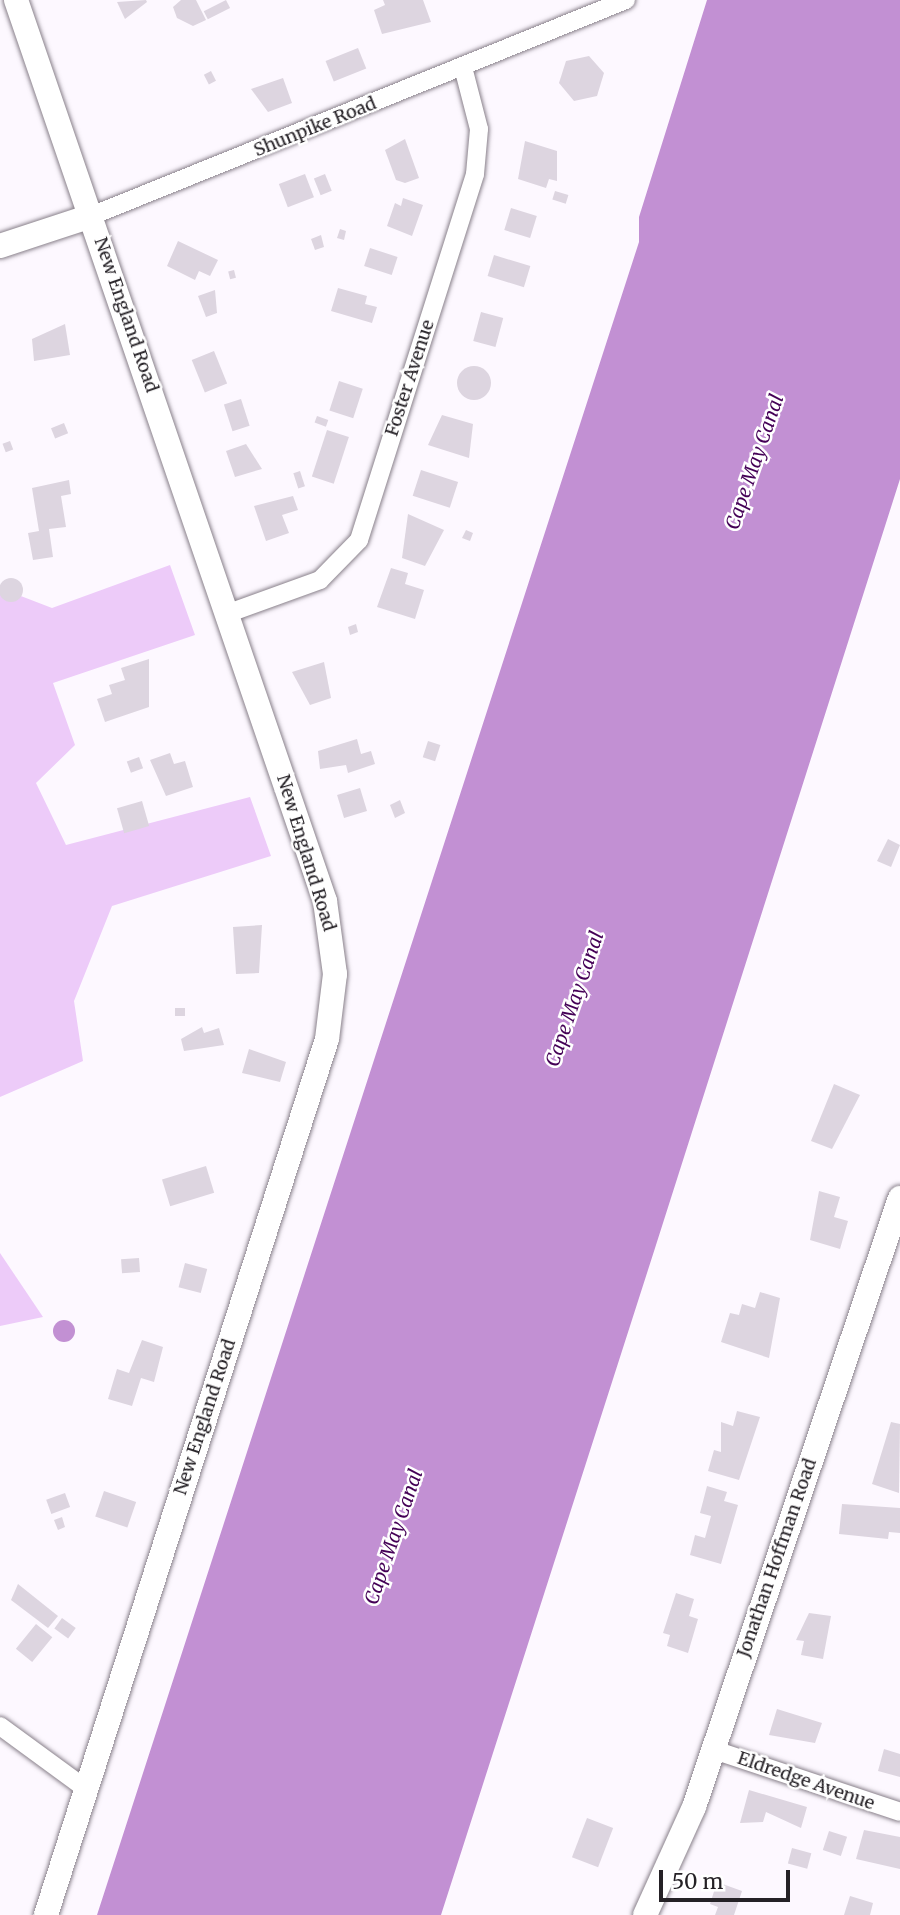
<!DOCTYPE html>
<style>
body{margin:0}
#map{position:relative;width:900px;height:1915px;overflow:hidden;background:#fdf8ff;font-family:Merriweather,serif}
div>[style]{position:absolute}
.green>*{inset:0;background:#edcbf9}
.water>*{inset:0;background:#c290d3}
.round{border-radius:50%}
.building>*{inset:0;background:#ddd5e0;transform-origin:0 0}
.roads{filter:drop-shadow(0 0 2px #89818b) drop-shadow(0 0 2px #89818b)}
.street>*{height:18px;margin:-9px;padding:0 9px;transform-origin:9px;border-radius:9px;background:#fff}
.secondary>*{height:24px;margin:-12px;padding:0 12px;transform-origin:12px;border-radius:12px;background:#fff}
span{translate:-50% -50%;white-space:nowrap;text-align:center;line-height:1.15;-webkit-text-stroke:5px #fff;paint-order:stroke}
.street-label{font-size:18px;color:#252126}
.water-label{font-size:19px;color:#440056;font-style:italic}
.scale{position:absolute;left:659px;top:1870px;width:131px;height:32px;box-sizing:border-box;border:4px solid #252126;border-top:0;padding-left:9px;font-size:21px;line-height:24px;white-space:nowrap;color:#252126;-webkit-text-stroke:5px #fff;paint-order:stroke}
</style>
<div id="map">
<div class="green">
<i style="clip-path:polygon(170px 565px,195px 635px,53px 683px,75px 745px,36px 783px,66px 845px,250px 797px,271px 856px,112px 906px,74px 1001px,83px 1061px,0 1097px,0 588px,52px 608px)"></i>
<i style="clip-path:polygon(0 1253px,43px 1317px,0 1326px)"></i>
</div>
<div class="water">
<i style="clip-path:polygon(707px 0,900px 0,900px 479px,656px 1245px,441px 1915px,97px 1915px,639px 242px,639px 217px)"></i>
<i class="round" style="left:53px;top:1320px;width:22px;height:22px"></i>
</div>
<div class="building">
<i style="clip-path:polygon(181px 0,196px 0,206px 20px,193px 26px,177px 18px,173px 7px)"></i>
<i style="left:226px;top:0;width:9px;height:25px;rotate:63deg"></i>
<i style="clip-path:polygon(383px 0,423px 0,431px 22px,382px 34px,374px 10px,385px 5px)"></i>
<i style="clip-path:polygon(117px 2px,146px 0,147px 2px,125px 19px)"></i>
<i style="left:358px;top:48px;width:22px;height:35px;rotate:68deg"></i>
<i style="clip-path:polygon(589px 56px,604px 73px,597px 96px,574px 101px,559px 83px,566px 61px)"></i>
<i style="left:211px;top:71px;width:11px;height:8px;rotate:63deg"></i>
<i style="clip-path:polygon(283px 78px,292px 103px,268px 112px,251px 89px)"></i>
<i style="clip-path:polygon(405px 139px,419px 178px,405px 183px,396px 180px,385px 150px)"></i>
<i style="clip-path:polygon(525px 141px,557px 151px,557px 181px,549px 179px,546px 188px,518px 179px)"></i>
<i style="left:305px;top:174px;width:25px;height:28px;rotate:69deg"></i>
<i style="left:325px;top:174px;width:18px;height:12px;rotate:68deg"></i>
<i style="left:555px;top:191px;width:14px;height:9px;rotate:17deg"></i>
<i style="clip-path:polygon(403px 198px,423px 205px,412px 236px,387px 226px,395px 203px,401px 206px)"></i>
<i style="left:511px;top:208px;width:27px;height:23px;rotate:17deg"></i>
<i style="clip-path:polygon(340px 229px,346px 231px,344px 240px,337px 238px)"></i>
<i style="clip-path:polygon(321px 235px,324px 247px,315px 250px,311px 239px)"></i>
<i style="clip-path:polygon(178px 241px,218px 260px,210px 276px,199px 271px,195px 280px,167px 266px)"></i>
<i style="left:370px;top:248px;width:29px;height:19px;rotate:18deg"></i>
<i style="left:494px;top:255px;width:38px;height:22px;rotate:17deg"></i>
<i style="left:234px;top:270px;width:8px;height:6px;rotate:76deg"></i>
<i style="clip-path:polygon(338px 288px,367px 296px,365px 304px,377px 307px,372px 323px,331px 311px)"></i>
<i style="clip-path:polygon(215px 290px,217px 313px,206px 317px,198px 296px)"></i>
<i style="left:481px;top:312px;width:23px;height:30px;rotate:15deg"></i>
<i style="clip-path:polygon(65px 324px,70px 355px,34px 361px,32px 339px)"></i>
<i style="left:214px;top:351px;width:35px;height:24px;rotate:68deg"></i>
<i class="round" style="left:457px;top:366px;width:34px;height:34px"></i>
<i style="left:339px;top:381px;width:25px;height:31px;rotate:18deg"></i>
<i style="left:241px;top:399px;width:28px;height:18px;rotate:72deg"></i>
<i style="clip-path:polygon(442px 415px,473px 424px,469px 458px,428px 445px)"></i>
<i style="left:317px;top:416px;width:12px;height:7px;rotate:20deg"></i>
<i style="left:64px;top:423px;width:11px;height:14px;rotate:68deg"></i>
<i style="left:327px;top:430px;width:23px;height:49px;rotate:18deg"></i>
<i style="left:10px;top:441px;width:9px;height:8px;rotate:69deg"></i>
<i style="clip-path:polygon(246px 444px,262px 469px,235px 477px,226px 451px)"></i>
<i style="left:421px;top:470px;width:39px;height:27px;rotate:18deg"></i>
<i style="left:300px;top:471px;width:16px;height:7px;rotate:72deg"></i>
<i style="clip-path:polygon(69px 480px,71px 494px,61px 496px,66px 527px,49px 529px,53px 557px,33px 560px,28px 533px,39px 531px,32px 488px)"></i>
<i style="clip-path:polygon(293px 496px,298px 510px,282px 515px,289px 533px,266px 541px,254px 506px)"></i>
<i style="clip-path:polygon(408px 514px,444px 530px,425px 566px,402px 558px)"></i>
<i style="clip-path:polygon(466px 530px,473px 533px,470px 541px,462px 538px)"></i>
<i style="clip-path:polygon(391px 568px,408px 573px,405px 584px,424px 590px,415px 619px,377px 607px)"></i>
<i class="round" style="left:-1px;top:578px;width:24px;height:24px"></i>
<i style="clip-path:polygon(356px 624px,358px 632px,350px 635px,348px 627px)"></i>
<i style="clip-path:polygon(149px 659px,149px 707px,105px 722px,97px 699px,112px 694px,109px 685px,125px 680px,121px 668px)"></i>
<i style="clip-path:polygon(324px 662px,331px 698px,310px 705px,292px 672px)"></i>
<i style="clip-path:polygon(357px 739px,361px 754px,371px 751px,375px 764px,348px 773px,346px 765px,320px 769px,318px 751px)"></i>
<i style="left:428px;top:741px;width:13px;height:17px;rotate:18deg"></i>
<i style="clip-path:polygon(170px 753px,174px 764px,185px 761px,193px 787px,166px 796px,150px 760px)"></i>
<i style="left:139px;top:757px;width:12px;height:13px;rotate:70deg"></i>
<i style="left:360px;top:788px;width:24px;height:24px;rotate:73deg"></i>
<i style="clip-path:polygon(400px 800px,405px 813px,395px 818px,390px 805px)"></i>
<i style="left:142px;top:801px;width:26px;height:26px;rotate:74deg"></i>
<i style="clip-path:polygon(888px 839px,900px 845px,891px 867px,877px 861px)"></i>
<i style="clip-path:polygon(262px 925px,259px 973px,236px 974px,233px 927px)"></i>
<i style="left:175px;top:1008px;width:10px;height:8px"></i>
<i style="clip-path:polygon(202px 1027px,204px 1033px,219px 1028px,224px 1045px,184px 1051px,181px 1039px)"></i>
<i style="clip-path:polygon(249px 1049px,286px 1062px,280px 1082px,242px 1073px)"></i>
<i style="clip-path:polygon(834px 1084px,860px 1095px,832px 1149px,811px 1141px)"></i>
<i style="left:206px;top:1166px;width:28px;height:46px;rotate:73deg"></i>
<i style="clip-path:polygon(819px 1191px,840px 1197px,834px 1217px,848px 1221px,840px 1249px,810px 1240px)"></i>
<i style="left:139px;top:1258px;width:14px;height:18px;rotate:86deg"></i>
<i style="left:185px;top:1263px;width:23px;height:25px;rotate:15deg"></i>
<i style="clip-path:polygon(760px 1292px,780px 1298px,769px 1358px,721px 1342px,730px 1313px,739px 1315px,742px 1304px,755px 1308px)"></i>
<i style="clip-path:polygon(142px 1340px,163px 1347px,154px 1382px,141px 1378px,132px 1406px,108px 1399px,117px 1369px,129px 1373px)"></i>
<i style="clip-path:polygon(737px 1411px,760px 1417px,739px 1480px,708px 1471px,714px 1450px,721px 1452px,721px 1422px,733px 1426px)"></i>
<i style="clip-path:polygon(891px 1422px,900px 1424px,899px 1493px,872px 1484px)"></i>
<i style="clip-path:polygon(707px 1486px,727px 1492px,724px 1501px,738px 1505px,721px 1564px,690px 1555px,695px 1535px,705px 1538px,711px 1516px,700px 1513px)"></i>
<i style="left:104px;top:1491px;width:34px;height:27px;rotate:19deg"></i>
<i style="left:65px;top:1493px;width:15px;height:20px;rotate:70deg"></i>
<i style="clip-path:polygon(842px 1504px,900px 1508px,900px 1533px,889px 1532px,888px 1539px,839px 1534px)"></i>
<i style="clip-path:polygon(62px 1517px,65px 1527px,58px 1530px,54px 1520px)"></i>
<i style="clip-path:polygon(18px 1584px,58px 1616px,48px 1628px,11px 1600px)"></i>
<i style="clip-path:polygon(676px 1593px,694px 1599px,689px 1616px,698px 1619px,688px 1653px,667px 1646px,670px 1635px,663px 1633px)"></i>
<i style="clip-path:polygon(809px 1613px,831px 1616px,823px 1659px,801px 1655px,804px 1641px,796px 1640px)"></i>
<i style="left:62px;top:1618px;width:17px;height:13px;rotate:36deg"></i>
<i style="left:36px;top:1624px;width:21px;height:32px;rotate:39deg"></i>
<i style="clip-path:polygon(777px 1709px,822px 1723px,815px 1743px,769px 1735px)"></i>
<i style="clip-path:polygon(884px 1749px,900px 1754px,900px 1777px,878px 1771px)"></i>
<i style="clip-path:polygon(749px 1790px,807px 1807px,801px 1828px,766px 1812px,763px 1822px,740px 1823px)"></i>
<i style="left:587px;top:1818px;width:28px;height:42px;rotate:21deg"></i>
<i style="clip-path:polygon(864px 1830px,900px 1837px,900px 1869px,856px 1859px)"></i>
<i style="left:829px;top:1831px;width:19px;height:20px;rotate:18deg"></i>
<i style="left:792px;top:1848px;width:20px;height:16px;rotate:15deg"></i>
<i style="clip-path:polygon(717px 1882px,742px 1891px,734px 1915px,715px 1915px,718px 1907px,710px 1904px)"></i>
<i style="clip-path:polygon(850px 1896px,873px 1903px,870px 1915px,844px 1915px)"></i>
</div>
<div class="roads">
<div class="street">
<i style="left:91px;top:216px;width:577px;rotate:-21.99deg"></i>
<i style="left:229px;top:613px;width:97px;rotate:-19.9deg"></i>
<i style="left:320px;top:580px;width:56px;rotate:-45.7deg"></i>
<i style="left:359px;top:540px;width:384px;rotate:-72.4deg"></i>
<i style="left:475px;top:174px;width:45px;rotate:-84.9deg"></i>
<i style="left:479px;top:129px;width:64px;rotate:-104.5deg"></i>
<i style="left:0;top:1726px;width:107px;rotate:36.2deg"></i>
<i style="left:711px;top:1749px;width:199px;rotate:18.4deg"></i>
</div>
<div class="secondary">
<i style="left:16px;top:0;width:953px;rotate:71.07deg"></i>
<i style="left:325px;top:901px;width:74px;rotate:82.2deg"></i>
<i style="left:335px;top:974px;width:65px;rotate:97deg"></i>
<i style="left:327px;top:1039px;width:920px;rotate:107.79deg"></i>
<i style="left:0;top:246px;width:96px;rotate:-18.2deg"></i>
<i style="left:645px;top:1915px;width:119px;rotate:-65.6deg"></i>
<i style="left:694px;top:1807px;width:643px;rotate:-71.31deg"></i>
</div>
</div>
<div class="street-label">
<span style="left:315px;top:127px;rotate:-22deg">Shunpike Road</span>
<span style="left:126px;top:315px;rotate:71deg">New England Road</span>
<span style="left:410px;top:378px;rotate:-72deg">Foster Avenue</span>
<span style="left:306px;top:853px;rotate:73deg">New England Road</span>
<span style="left:205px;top:1417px;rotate:-72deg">New England Road</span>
<span style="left:777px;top:1558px;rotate:-71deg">Jonathan Hoffman Road</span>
<span style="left:806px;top:1781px;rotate:19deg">Eldredge Avenue</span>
</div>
<div class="water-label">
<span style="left:755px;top:462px;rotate:-71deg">Cape May Canal</span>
<span style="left:575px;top:999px;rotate:-71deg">Cape May Canal</span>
<span style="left:394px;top:1537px;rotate:-71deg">Cape May Canal</span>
</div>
<div class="scale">50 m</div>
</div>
